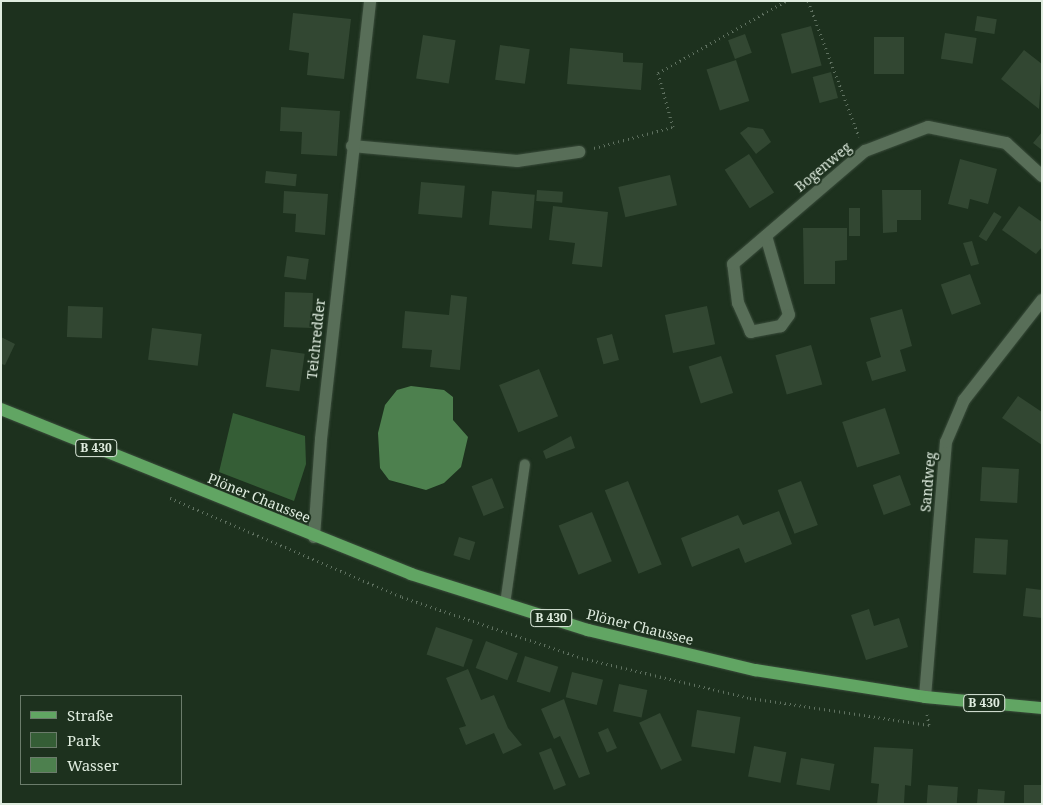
<!DOCTYPE html>
<meta charset="utf-8">
<style>
body{margin:0}
#map{position:relative;width:1043px;height:805px;overflow:hidden;background:#1d311e;font-family:"Noto Serif",serif}
div>[style]{position:absolute}
.green>*{inset:0;background:#355e36}
.water>*{inset:0;background:#4d804e}
.building>*{inset:0;background:#324732;transform-origin:0 0}
.path>*{height:3px;margin-top:-1.5px;transform-origin:0;background:repeating-linear-gradient(90deg,#5f7160 0 1px,transparent 0 5px)}
.roads{filter:drop-shadow(0 0 1px #3a4c3b) drop-shadow(0 0 1px #3a4c3b)}
.service>*{height:10px;margin:-5px;padding:0 5px;transform-origin:5px;border-radius:5px;background:#586e58}
.minor>*{height:12px;margin:-6px;padding:0 6px;transform-origin:6px;border-radius:6px;background:#586e58}
.primary>*{height:12px;margin:-6px;padding:0 6px;transform-origin:6px;border-radius:6px;background:#61a563}
span{translate:-50% -50%;white-space:nowrap;text-align:center;line-height:1.15;-webkit-text-stroke:4px #1d311e;paint-order:stroke}
.shield-label span{padding:1px 4px;background:#1d311e;border:1px solid;border-radius:4px;-webkit-text-stroke-width:0}
.shield-label{font-size:12px;color:#dfecdf;font-weight:700}
.street-label{font-size:14px;color:#dfecdf}
.frame{position:absolute;inset:0;border:2px solid #dfecdf;pointer-events:none}
.legend{position:absolute;left:20px;top:695px;width:162px;height:90px;box-sizing:border-box;background:#1d311e;border:1px solid #6b7c6b;margin:0;padding:6px 9px;list-style:none;font-size:15px;color:#dfecdf}
.legend li{display:flex;align-items:center;gap:10px;height:25px}
.legend b{width:25px;border:1px solid #6b7c6b}
</style>
<div id="map">
<div class="green">
<i style="clip-path:polygon(233px 413px,305px 436px,306px 464px,294px 501px,219px 472px)"></i>
</div>
<div class="water">
<i style="clip-path:polygon(411px 386px,444px 390px,453px 397px,453px 420px,468px 437px,461px 467px,444px 483px,426px 490px,389px 480px,380px 468px,378px 433px,385px 405px,397px 390px)"></i>
</div>
<div class="building">
<i style="clip-path:polygon(293px 13px,351px 19px,344px 79px,307px 75px,309px 53px,289px 50px)"></i>
<i style="left:977px;top:16px;width:20px;height:15px;rotate:9deg"></i>
<i style="left:811px;top:26px;width:41px;height:31px;rotate:75deg"></i>
<i style="left:945px;top:33px;width:32px;height:26px;rotate:9deg"></i>
<i style="left:745px;top:34px;width:20px;height:18px;rotate:70deg"></i>
<i style="left:423px;top:35px;width:33px;height:44px;rotate:9deg"></i>
<i style="left:874px;top:37px;width:30px;height:37px"></i>
<i style="left:500px;top:45px;width:30px;height:35px;rotate:8deg"></i>
<i style="clip-path:polygon(570px 48px,623px 53px,623px 62px,643px 63px,641px 90px,567px 84px)"></i>
<i style="clip-path:polygon(1024px 50px,1042px 64px,1039px 109px,1001px 79px)"></i>
<i style="left:736px;top:60px;width:43px;height:31px;rotate:72deg"></i>
<i style="left:831px;top:72px;width:27px;height:19px;rotate:75deg"></i>
<i style="clip-path:polygon(281px 107px,340px 111px,337px 156px,301px 154px,302px 132px,280px 131px)"></i>
<i style="clip-path:polygon(748px 127px,763px 129px,771px 142px,756px 154px,740px 133px)"></i>
<i style="clip-path:polygon(1042px 132px,1042px 150px,1033px 143px)"></i>
<i style="left:749px;top:154px;width:46px;height:29px;rotate:57deg"></i>
<i style="clip-path:polygon(960px 159px,997px 169px,988px 204px,970px 199px,968px 209px,948px 204px)"></i>
<i style="left:266px;top:171px;width:31px;height:12px;rotate:6deg"></i>
<i style="left:670px;top:175px;width:31px;height:53px;rotate:77deg"></i>
<i style="left:421px;top:182px;width:44px;height:32px;rotate:5deg"></i>
<i style="left:537px;top:190px;width:26px;height:11px;rotate:4deg"></i>
<i style="clip-path:polygon(882px 190px,921px 190px,921px 220px,897px 220px,897px 232px,883px 233px)"></i>
<i style="clip-path:polygon(284px 191px,328px 194px,325px 235px,295px 232px,296px 214px,283px 213px)"></i>
<i style="left:492px;top:191px;width:43px;height:34px;rotate:5deg"></i>
<i style="clip-path:polygon(553px 206px,608px 212px,602px 267px,572px 264px,575px 243px,549px 240px)"></i>
<i style="clip-path:polygon(1019px 206px,1042px 222px,1042px 247px,1036px 254px,1002px 230px)"></i>
<i style="left:849px;top:208px;width:11px;height:28px"></i>
<i style="left:994px;top:212px;width:9px;height:29px;rotate:32deg"></i>
<i style="clip-path:polygon(803px 228px,847px 228px,847px 260px,835px 261px,835px 284px,804px 284px)"></i>
<i style="clip-path:polygon(972px 241px,979px 264px,971px 266px,963px 243px)"></i>
<i style="left:287px;top:256px;width:22px;height:21px;rotate:8deg"></i>
<i style="left:970px;top:274px;width:32px;height:31px;rotate:70deg"></i>
<i style="left:285px;top:292px;width:28px;height:35px;rotate:2deg"></i>
<i style="clip-path:polygon(451px 295px,467px 297px,460px 370px,430px 367px,432px 350px,402px 348px,405px 311px,449px 315px)"></i>
<i style="left:68px;top:306px;width:35px;height:31px;rotate:2deg"></i>
<i style="left:707px;top:306px;width:39px;height:43px;rotate:78deg"></i>
<i style="clip-path:polygon(902px 309px,912px 346px,900px 350px,906px 371px,872px 381px,866px 362px,881px 357px,870px 318px)"></i>
<i style="left:152px;top:328px;width:50px;height:32px;rotate:7deg"></i>
<i style="left:612px;top:334px;width:27px;height:16px;rotate:75deg"></i>
<i style="clip-path:polygon(1px 337px,15px 344px,5px 365px,1px 364px)"></i>
<i style="left:811px;top:345px;width:41px;height:37px;rotate:74deg"></i>
<i style="left:271px;top:349px;width:34px;height:38px;rotate:8deg"></i>
<i style="left:721px;top:356px;width:39px;height:34px;rotate:72deg"></i>
<i style="left:539px;top:369px;width:51px;height:43px;rotate:68deg"></i>
<i style="clip-path:polygon(1018px 396px,1042px 412px,1042px 445px,1002px 418px)"></i>
<i style="left:885px;top:408px;width:48px;height:45px;rotate:72deg"></i>
<i style="clip-path:polygon(571px 436px,575px 448px,546px 459px,543px 451px)"></i>
<i style="left:982px;top:467px;width:37px;height:34px;rotate:3deg"></i>
<i style="left:900px;top:475px;width:32px;height:29px;rotate:70deg"></i>
<i style="left:492px;top:478px;width:32px;height:22px;rotate:68deg"></i>
<i style="left:628px;top:481px;width:90px;height:25px;rotate:68deg"></i>
<i style="left:801px;top:481px;width:47px;height:25px;rotate:69deg"></i>
<i style="clip-path:polygon(779px 511px,792px 544px,745px 563px,739px 548px,692px 567px,681px 538px,738px 515px,743px 525px)"></i>
<i style="left:592px;top:512px;width:53px;height:36px;rotate:68deg"></i>
<i style="left:459px;top:537px;width:17px;height:19px;rotate:17deg"></i>
<i style="left:975px;top:538px;width:33px;height:35px;rotate:3deg"></i>
<i style="clip-path:polygon(1026px 588px,1042px 590px,1042px 618px,1023px 616px)"></i>
<i style="clip-path:polygon(869px 609px,874px 626px,899px 618px,908px 647px,866px 660px,851px 615px)"></i>
<i style="left:436px;top:627px;width:39px;height:29px;rotate:19deg"></i>
<i style="left:486px;top:641px;width:34px;height:29px;rotate:21deg"></i>
<i style="left:525px;top:656px;width:35px;height:27px;rotate:18deg"></i>
<i style="clip-path:polygon(468px 669px,481px 700px,494px 695px,508px 728px,522px 745px,503px 754px,494px 733px,466px 745px,459px 728px,466px 726px,446px 678px)"></i>
<i style="left:572px;top:672px;width:32px;height:26px;rotate:14deg"></i>
<i style="left:619px;top:684px;width:29px;height:28px;rotate:12deg"></i>
<i style="clip-path:polygon(564px 699px,590px 774px,579px 778px,560px 736px,554px 739px,541px 709px)"></i>
<i style="left:697px;top:710px;width:44px;height:37px;rotate:9deg"></i>
<i style="left:660px;top:713px;width:52px;height:23px;rotate:65deg"></i>
<i style="left:608px;top:728px;width:22px;height:11px;rotate:66deg"></i>
<i style="left:754px;top:746px;width:33px;height:31px;rotate:11deg"></i>
<i style="clip-path:polygon(874px 747px,913px 749px,911px 786px,905px 785px,904px 804px,877px 804px,879px 784px,871px 783px)"></i>
<i style="left:551px;top:748px;width:40px;height:13px;rotate:68deg"></i>
<i style="left:801px;top:758px;width:34px;height:27px;rotate:10deg"></i>
<i style="left:928px;top:785px;width:30px;height:19px;rotate:4deg"></i>
<i style="left:1024px;top:785px;width:18px;height:19px"></i>
<i style="left:978px;top:789px;width:27px;height:15px;rotate:4deg"></i>
</div>
<div class="path">
<i style="left:808px;top:1px;width:145px;rotate:69.4deg"></i>
<i style="left:594px;top:148px;width:82px;rotate:-14.9deg"></i>
<i style="left:673px;top:127px;width:56px;rotate:-105.5deg"></i>
<i style="left:658px;top:73px;width:147px;rotate:-29.4deg"></i>
<i style="left:170px;top:498px;width:252px;rotate:23.1deg"></i>
<i style="left:402px;top:597px;width:190px;rotate:18.7deg"></i>
<i style="left:582px;top:658px;width:173px;rotate:13.4deg"></i>
<i style="left:750px;top:698px;width:181px;rotate:8.6deg"></i>
<i style="left:929px;top:725px;width:11px;rotate:-100deg"></i>
</div>
<div class="roads">
<div class="service">
<i style="left:505px;top:604px;width:141px;rotate:-81.9deg"></i>
</div>
<div class="minor">
<i style="left:352px;top:146px;width:166px;rotate:5.2deg"></i>
<i style="left:517px;top:161px;width:63px;rotate:-8.3deg"></i>
<i style="left:766px;top:236px;width:82px;rotate:73.8deg"></i>
<i style="left:789px;top:315px;width:14px;rotate:126deg"></i>
<i style="left:781px;top:326px;width:31px;rotate:169deg"></i>
<i style="left:751px;top:332px;width:32px;rotate:-114deg"></i>
<i style="left:738px;top:303px;width:39px;rotate:-97deg"></i>
<i style="left:733px;top:264px;width:174px;rotate:-40.6deg"></i>
<i style="left:865px;top:151px;width:67px;rotate:-20.9deg"></i>
<i style="left:928px;top:127px;width:80px;rotate:11.6deg"></i>
<i style="left:1006px;top:143px;width:49px;rotate:42.5deg"></i>
<i style="left:314px;top:537px;width:98px;rotate:-85.9deg"></i>
<i style="left:321px;top:439px;width:441px;rotate:-83.6deg"></i>
<i style="left:925px;top:697px;width:256px;rotate:-85.3deg"></i>
<i style="left:946px;top:442px;width:46px;rotate:-66.8deg"></i>
<i style="left:964px;top:400px;width:127px;rotate:-52deg"></i>
</div>
<div class="primary">
<i style="left:1px;top:409px;width:442px;rotate:21.9deg"></i>
<i style="left:411px;top:574px;width:186px;rotate:17.6deg"></i>
<i style="left:588px;top:630px;width:172px;rotate:13.5deg"></i>
<i style="left:755px;top:670px;width:172px;rotate:9deg"></i>
<i style="left:925px;top:697px;width:118px;rotate:5.4deg"></i>
</div>
</div>
<div class="shield-label">
<span style="left:96px;top:448px">B 430</span>
<span style="left:551px;top:618px">B 430</span>
<span style="left:984px;top:703px">B 430</span>
</div>
<div class="street-label">
<span style="left:823px;top:167px;rotate:-40deg">Bogenweg</span>
<span style="left:316px;top:339px;rotate:-84deg">Teichredder</span>
<span style="left:928px;top:482px;rotate:-85deg">Sandweg</span>
<span style="left:259px;top:498px;rotate:22deg">Plöner Chaussee</span>
<span style="left:640px;top:627px;rotate:14deg">Plöner Chaussee</span>
</div>
<div class="frame"></div>
<ul class="legend">
<li><b style="height:6px;background:#61a563"></b>Straße</li>
<li><b style="height:14px;background:#355e36"></b>Park</li>
<li><b style="height:14px;background:#4d804e"></b>Wasser</li>
</ul>
</div>
